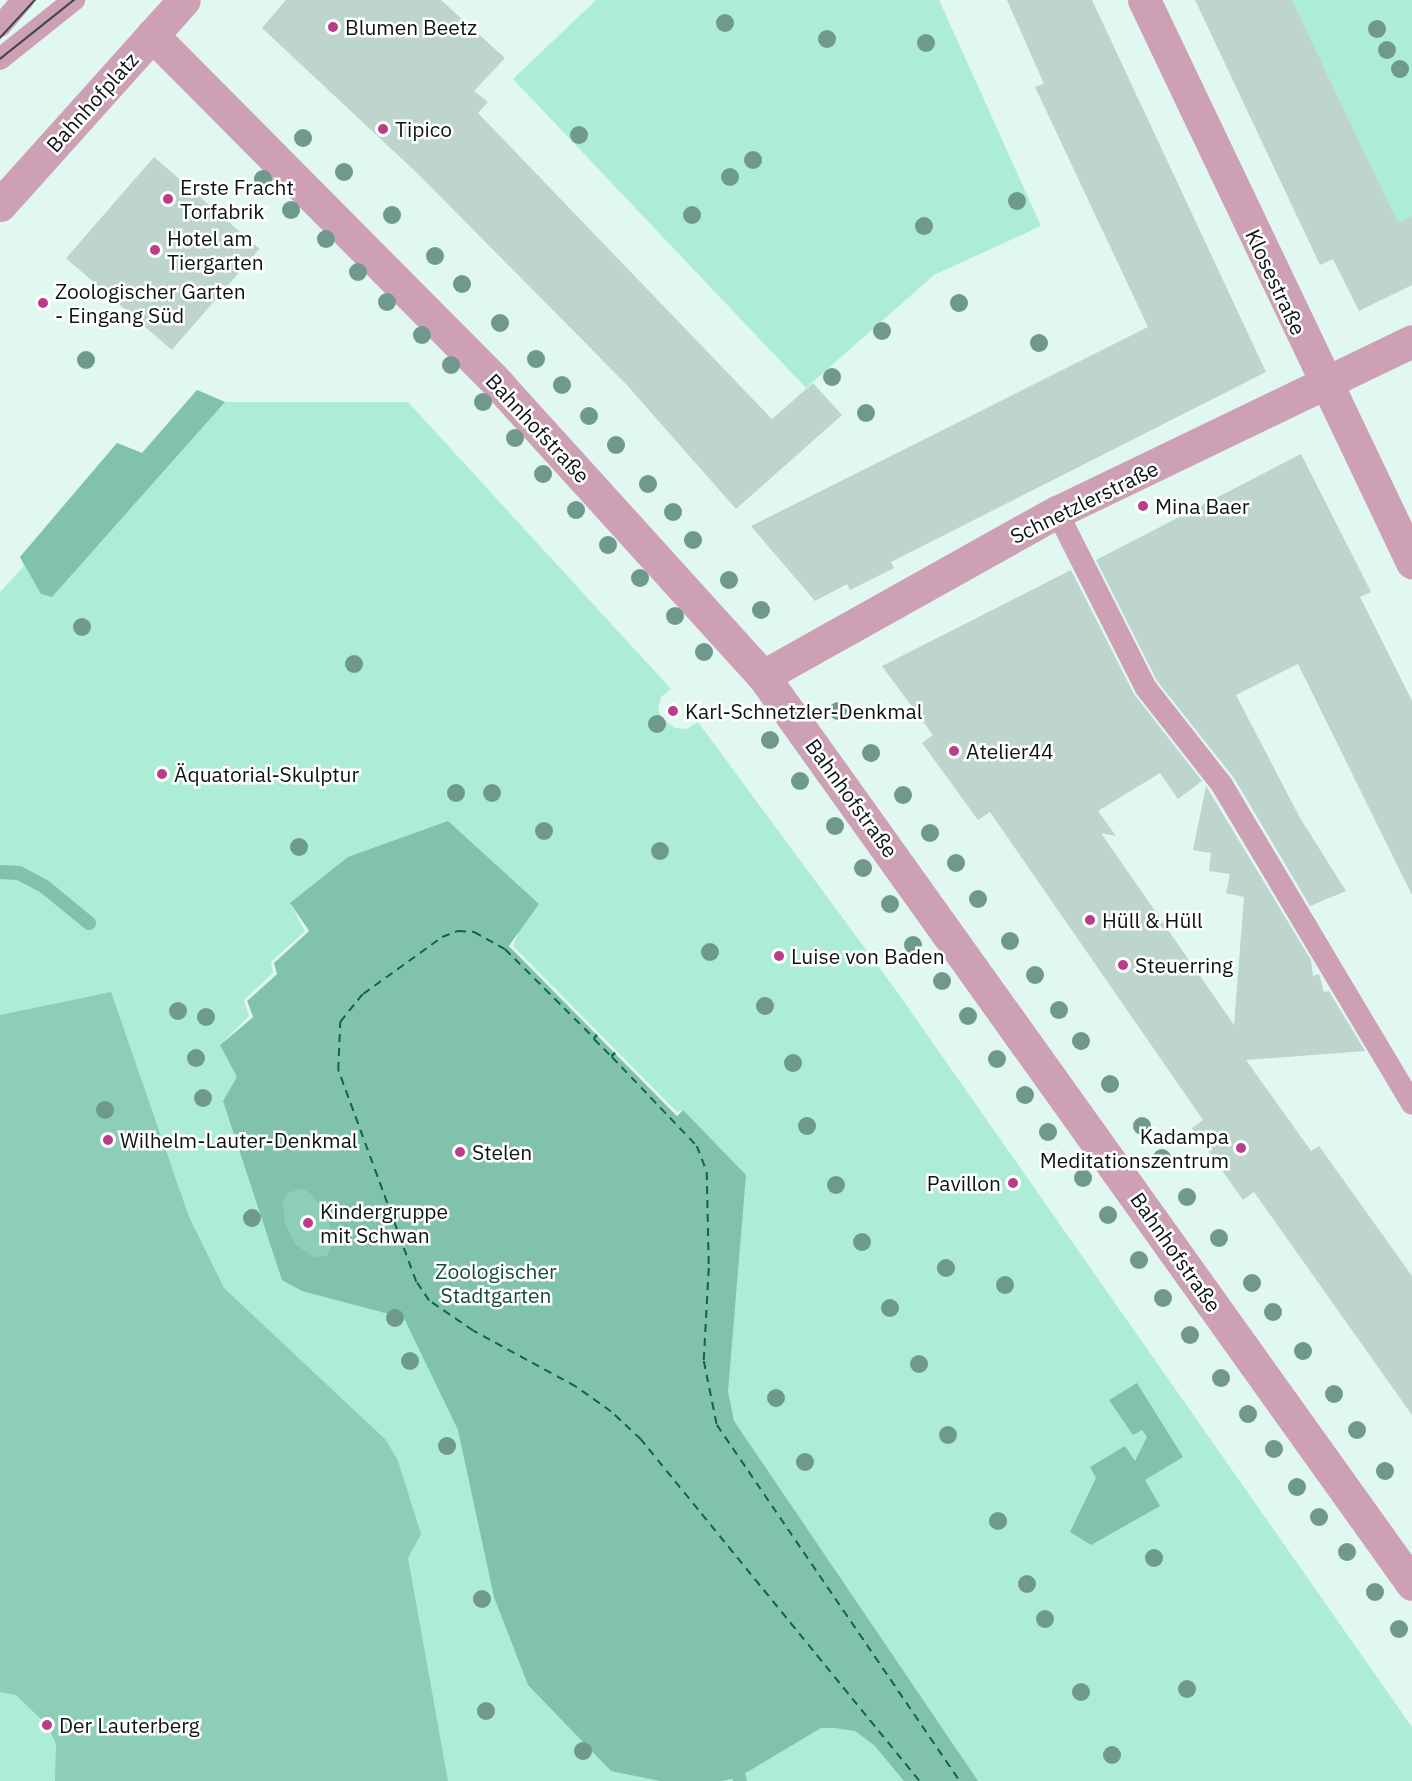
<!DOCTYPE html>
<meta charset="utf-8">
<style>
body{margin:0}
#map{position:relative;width:1412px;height:1781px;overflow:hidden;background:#e0f8ef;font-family:"IBM Plex Sans",sans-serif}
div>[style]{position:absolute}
.green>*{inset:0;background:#adedd6}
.forest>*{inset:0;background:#8cceb8}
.water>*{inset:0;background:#80c2ab}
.pier>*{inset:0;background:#e0f8ef}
.stream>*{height:14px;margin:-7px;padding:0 7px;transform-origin:7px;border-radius:7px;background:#80c2ab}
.ferry>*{height:1.5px;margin-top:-0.75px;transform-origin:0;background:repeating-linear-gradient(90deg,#0e644f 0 8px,transparent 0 14px)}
.building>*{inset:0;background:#bdd5cc;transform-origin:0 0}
.service>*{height:22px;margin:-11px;padding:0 11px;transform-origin:11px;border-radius:11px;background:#cda0b6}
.minor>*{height:33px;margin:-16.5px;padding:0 16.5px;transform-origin:16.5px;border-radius:16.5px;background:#cda0b6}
.tram>*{height:1.5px;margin:-0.75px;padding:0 0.75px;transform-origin:0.75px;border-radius:0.75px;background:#3c4844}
.trees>*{width:18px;height:18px;margin:-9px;border-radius:50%;background:#70998d}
.dots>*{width:16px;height:16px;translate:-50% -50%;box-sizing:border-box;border:3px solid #fff;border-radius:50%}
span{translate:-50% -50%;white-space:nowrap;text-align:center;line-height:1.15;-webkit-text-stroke:5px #fff;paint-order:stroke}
.poi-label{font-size:21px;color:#0c1512}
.left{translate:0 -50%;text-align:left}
.right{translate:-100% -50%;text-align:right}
.street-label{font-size:21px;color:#0c1512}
.park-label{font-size:21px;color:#144b3c}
</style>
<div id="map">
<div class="green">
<i style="clip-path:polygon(596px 0,939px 0,1041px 226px,934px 275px,806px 388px,513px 79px)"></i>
<i style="clip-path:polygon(1292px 0,1412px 0,1412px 216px,1400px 228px)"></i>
<i style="clip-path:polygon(197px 390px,225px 402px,408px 402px,671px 689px,661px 697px,658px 710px,663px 720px,675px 728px,687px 729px,698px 722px,895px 989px,1412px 1727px,1412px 1781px,0 1781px,0 592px,24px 566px,20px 557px,117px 443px,142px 453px)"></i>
</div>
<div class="forest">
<i style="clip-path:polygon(111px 992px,189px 1217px,224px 1288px,386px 1440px,398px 1461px,421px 1534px,408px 1558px,448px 1781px,55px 1781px,56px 1744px,47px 1725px,16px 1695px,0 1692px,0 1015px)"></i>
<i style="clip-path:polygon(302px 1189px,312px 1195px,328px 1222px,333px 1243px,327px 1255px,315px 1257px,295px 1244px,285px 1222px,283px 1202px,289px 1193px)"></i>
</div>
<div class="water">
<i style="clip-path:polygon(197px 390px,225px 402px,52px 597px,41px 594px,20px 557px,117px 443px,142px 453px)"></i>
<i style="clip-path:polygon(evenodd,448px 821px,539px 904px,509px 946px,677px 1116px,683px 1110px,746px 1175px,728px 1392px,734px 1421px,978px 1781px,904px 1781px,874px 1745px,855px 1731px,835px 1728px,821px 1728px,739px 1777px,722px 1781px,660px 1781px,611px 1771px,528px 1685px,494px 1597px,458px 1430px,404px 1318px,302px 1291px,282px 1280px,223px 1101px,237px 1077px,220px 1045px,253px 1017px,247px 1001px,277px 974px,273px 963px,309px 931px,290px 903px,348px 857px,448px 821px,302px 1189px,312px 1195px,328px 1221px,333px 1243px,327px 1255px,315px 1257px,295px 1244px,285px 1222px,283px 1202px,289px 1193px,302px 1189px)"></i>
<i style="clip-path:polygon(1137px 1383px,1183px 1457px,1145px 1480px,1160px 1506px,1091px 1545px,1070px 1532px,1096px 1478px,1090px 1467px,1125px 1446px,1135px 1461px,1147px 1437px,1142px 1430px,1133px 1435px,1109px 1400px)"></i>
</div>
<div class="pier">
<i style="clip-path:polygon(290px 903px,309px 931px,274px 963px,277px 974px,247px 1001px,253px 1017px,220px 1045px,249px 1016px,244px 1000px,273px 973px,271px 962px,305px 931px)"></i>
<i style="clip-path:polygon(518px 933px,513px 946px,677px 1112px,683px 1110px,677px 1116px,509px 946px)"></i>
</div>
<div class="stream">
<i style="left:0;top:872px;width:19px;rotate:3deg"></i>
<i style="left:19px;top:873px;width:30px;rotate:28deg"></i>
<i style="left:45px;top:887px;width:57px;rotate:39.3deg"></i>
<i style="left:739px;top:1777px;width:4px;rotate:76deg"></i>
</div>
<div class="ferry">
<i style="left:919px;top:1781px;width:440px;rotate:-129.2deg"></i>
<i style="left:641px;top:1440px;width:41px;rotate:-137deg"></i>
<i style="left:611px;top:1412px;width:43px;rotate:-144.5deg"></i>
<i style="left:576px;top:1387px;width:117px;rotate:-151.5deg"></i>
<i style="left:473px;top:1331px;width:53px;rotate:-145.7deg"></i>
<i style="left:429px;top:1301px;width:23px;rotate:-124deg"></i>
<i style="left:416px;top:1282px;width:226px;rotate:-110.2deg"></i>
<i style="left:338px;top:1070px;width:48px;rotate:-87.6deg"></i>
<i style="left:340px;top:1022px;width:36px;rotate:-51deg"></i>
<i style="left:363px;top:994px;width:97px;rotate:-35.8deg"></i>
<i style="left:442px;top:937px;width:17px;rotate:-21deg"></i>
<i style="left:458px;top:931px;width:16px;rotate:4deg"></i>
<i style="left:474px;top:932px;width:35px;rotate:29deg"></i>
<i style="left:505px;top:949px;width:126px;rotate:45deg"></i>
<i style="left:594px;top:1038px;width:4px;rotate:-45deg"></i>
<i style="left:597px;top:1035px;width:5px;rotate:127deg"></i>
<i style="left:594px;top:1039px;width:24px;rotate:45deg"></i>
<i style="left:611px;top:1056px;width:5px;rotate:-37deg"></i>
<i style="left:615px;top:1053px;width:5px;rotate:127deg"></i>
<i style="left:612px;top:1057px;width:123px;rotate:46.3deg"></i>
<i style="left:697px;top:1146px;width:28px;rotate:69deg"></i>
<i style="left:707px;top:1172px;width:96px;rotate:88.8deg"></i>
<i style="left:709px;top:1268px;width:93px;rotate:93.1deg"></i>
<i style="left:704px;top:1361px;width:65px;rotate:78.5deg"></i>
<i style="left:717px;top:1425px;width:431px;rotate:55.7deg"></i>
</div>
<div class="building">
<i style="clip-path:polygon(286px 0,441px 0,505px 58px,474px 91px,488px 102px,478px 113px,772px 419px,813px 383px,842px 415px,736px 509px,626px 384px,417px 173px,262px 28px)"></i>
<i style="clip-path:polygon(1007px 0,1092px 0,1266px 372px,891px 562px,894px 568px,850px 590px,847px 584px,815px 601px,751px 526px,1148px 327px,1035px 87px,1044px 84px)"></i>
<i style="clip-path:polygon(1195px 0,1292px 0,1398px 223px,1412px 216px,1412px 285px,1359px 311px,1333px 259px,1320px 265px)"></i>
<i style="left:154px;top:157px;width:140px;height:134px;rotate:41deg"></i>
<i style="clip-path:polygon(1301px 454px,1371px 592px,1360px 597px,1412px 701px,1412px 895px,1298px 664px,1236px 695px,1300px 818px,1346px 891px,1310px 906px,1234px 778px,1157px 681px,1096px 560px)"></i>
<i style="clip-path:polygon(1071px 570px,1134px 694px,1202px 781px,1178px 799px,1160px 773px,1098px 811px,1116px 836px,1101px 833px,1234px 1025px,1244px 897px,1226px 893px,1230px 874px,1209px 871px,1211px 853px,1193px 850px,1206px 786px,1311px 960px,1313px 976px,1319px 974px,1324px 992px,1329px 991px,1365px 1051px,1246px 1060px,1311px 1151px,1319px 1146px,1412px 1276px,1412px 1415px,1254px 1192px,1243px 1200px,1192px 1128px,1203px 1120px,990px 812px,978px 820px,922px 743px,933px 735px,882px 666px)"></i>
</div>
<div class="service">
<i style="left:0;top:26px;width:35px;rotate:-49deg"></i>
<i style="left:0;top:59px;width:95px;rotate:-38.6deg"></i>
<i style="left:1057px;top:512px;width:197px;rotate:63.2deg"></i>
<i style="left:1146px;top:688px;width:123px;rotate:51.9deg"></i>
<i style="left:1222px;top:785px;width:371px;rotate:59.2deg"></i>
</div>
<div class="minor">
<i style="left:1144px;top:0;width:623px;rotate:64.51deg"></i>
<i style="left:152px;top:35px;width:493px;rotate:45.2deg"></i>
<i style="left:499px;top:385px;width:393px;rotate:47.8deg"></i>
<i style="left:763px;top:676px;width:1116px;rotate:54.44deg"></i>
<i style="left:0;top:205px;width:275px;rotate:-48.1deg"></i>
<i style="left:763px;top:676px;width:337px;rotate:-29.2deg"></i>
<i style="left:1057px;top:512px;width:394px;rotate:-25.7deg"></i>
</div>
<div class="tram">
<i style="left:0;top:38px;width:52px;rotate:-47.4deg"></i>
<i style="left:0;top:59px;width:95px;rotate:-38.6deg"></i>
</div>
<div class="trees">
<i style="left:725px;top:23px"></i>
<i style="left:1377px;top:29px"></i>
<i style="left:827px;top:39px"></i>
<i style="left:926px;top:43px"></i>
<i style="left:1387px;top:50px"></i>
<i style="left:1400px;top:69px"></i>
<i style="left:579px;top:135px"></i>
<i style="left:303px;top:138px"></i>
<i style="left:753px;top:160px"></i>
<i style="left:344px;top:172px"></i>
<i style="left:730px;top:177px"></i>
<i style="left:263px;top:179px"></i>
<i style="left:1017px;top:201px"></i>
<i style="left:291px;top:210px"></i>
<i style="left:392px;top:215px"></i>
<i style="left:692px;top:215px"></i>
<i style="left:924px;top:226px"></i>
<i style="left:326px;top:239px"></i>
<i style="left:435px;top:256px"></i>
<i style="left:358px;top:272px"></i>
<i style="left:462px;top:284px"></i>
<i style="left:387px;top:302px"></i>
<i style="left:959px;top:303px"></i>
<i style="left:500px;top:323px"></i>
<i style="left:882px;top:331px"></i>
<i style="left:422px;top:335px"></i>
<i style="left:1039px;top:343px"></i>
<i style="left:536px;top:359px"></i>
<i style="left:86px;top:360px"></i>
<i style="left:451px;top:365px"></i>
<i style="left:832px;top:377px"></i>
<i style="left:562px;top:385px"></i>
<i style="left:483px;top:402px"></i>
<i style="left:866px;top:413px"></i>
<i style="left:589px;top:416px"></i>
<i style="left:515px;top:438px"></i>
<i style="left:616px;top:445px"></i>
<i style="left:543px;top:474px"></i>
<i style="left:648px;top:484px"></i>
<i style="left:576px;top:510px"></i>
<i style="left:673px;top:512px"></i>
<i style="left:693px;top:540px"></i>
<i style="left:608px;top:545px"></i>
<i style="left:640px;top:578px"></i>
<i style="left:729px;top:580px"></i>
<i style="left:761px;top:610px"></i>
<i style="left:675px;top:616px"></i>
<i style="left:82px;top:627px"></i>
<i style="left:704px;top:652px"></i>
<i style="left:354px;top:664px"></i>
<i style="left:838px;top:711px"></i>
<i style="left:657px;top:724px"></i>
<i style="left:770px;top:740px"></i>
<i style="left:871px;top:753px"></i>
<i style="left:800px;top:781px"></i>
<i style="left:456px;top:793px"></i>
<i style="left:492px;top:793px"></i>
<i style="left:903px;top:795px"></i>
<i style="left:835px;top:826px"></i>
<i style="left:544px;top:831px"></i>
<i style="left:930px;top:833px"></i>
<i style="left:299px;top:847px"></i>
<i style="left:660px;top:851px"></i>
<i style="left:956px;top:863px"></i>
<i style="left:863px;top:868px"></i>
<i style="left:978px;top:899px"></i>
<i style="left:890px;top:904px"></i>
<i style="left:1010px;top:941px"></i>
<i style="left:913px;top:945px"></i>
<i style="left:710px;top:952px"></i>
<i style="left:1035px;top:975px"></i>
<i style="left:942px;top:981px"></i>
<i style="left:765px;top:1006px"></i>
<i style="left:1059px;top:1010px"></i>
<i style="left:178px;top:1011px"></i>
<i style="left:968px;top:1016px"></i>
<i style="left:206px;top:1017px"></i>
<i style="left:1081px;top:1041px"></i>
<i style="left:196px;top:1058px"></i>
<i style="left:997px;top:1059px"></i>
<i style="left:793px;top:1063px"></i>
<i style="left:1110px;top:1084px"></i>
<i style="left:1025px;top:1095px"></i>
<i style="left:203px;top:1098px"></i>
<i style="left:105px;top:1110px"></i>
<i style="left:807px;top:1126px"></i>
<i style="left:1142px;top:1126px"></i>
<i style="left:1048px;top:1132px"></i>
<i style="left:1162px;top:1158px"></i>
<i style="left:1083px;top:1178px"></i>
<i style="left:836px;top:1185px"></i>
<i style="left:1187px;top:1197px"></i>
<i style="left:1108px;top:1215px"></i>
<i style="left:252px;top:1218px"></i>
<i style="left:1219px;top:1238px"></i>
<i style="left:862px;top:1242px"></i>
<i style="left:1139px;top:1260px"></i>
<i style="left:946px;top:1268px"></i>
<i style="left:1252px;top:1283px"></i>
<i style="left:1005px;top:1285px"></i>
<i style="left:1163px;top:1298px"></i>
<i style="left:890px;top:1308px"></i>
<i style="left:1273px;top:1312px"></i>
<i style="left:395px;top:1318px"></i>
<i style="left:1190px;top:1335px"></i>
<i style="left:1303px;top:1351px"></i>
<i style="left:410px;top:1361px"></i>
<i style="left:919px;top:1364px"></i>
<i style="left:1221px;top:1378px"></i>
<i style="left:1334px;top:1394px"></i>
<i style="left:776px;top:1398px"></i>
<i style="left:1248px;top:1414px"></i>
<i style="left:1357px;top:1430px"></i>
<i style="left:948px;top:1435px"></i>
<i style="left:447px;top:1446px"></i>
<i style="left:1274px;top:1449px"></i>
<i style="left:805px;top:1462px"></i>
<i style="left:1385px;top:1471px"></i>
<i style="left:1297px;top:1487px"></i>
<i style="left:1319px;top:1517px"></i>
<i style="left:998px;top:1521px"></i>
<i style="left:1347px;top:1552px"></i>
<i style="left:1154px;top:1558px"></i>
<i style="left:1027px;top:1584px"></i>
<i style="left:1375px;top:1592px"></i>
<i style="left:482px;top:1599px"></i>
<i style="left:1045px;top:1619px"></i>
<i style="left:1399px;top:1629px"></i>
<i style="left:1187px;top:1689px"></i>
<i style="left:1081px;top:1692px"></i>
<i style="left:486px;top:1711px"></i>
<i style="left:583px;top:1751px"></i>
<i style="left:1112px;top:1755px"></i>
</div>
<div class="dots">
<i style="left:333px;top:27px;background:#bb3c88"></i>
<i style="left:383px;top:129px;background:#bb3c88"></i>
<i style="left:168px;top:199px;background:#bb3c88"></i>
<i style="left:155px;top:250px;background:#bb3c88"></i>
<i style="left:43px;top:303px;background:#bb3c88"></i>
<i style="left:1143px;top:506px;background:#bb3c88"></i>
<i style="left:673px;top:711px;background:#bb3c88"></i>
<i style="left:954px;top:751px;background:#bb3c88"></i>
<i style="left:162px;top:774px;background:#bb3c88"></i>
<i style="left:1090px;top:920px;background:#bb3c88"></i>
<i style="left:779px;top:956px;background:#bb3c88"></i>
<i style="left:1123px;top:965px;background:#bb3c88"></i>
<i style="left:108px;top:1140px;background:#bb3c88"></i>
<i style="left:1241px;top:1148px;background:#bb3c88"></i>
<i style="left:460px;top:1152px;background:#bb3c88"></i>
<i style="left:1013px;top:1183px;background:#bb3c88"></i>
<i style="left:308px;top:1223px;background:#bb3c88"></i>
<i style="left:47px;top:1725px;background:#bb3c88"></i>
</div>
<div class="poi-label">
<span class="left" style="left:345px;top:27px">Blumen Beetz</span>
<span class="left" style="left:395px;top:129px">Tipico</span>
<span class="left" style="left:180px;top:199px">Erste Fracht<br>Torfabrik</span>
<span class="left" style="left:167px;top:250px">Hotel am<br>Tiergarten</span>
<span class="left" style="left:55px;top:303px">Zoologischer Garten<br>- Eingang Süd</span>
<span class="left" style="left:1155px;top:506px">Mina Baer</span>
<span class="left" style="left:685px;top:711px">Karl-Schnetzler-Denkmal</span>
<span class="left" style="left:966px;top:751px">Atelier44</span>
<span class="left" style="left:174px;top:774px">Äquatorial-Skulptur</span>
<span class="left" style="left:1102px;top:920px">Hüll &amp; Hüll</span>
<span class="left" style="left:791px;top:956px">Luise von Baden</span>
<span class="left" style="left:1135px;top:965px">Steuerring</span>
<span class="right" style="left:1229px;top:1148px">Kadampa<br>Meditationszentrum</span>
<span class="left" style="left:120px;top:1140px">Wilhelm-Lauter-Denkmal</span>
<span class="left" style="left:472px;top:1152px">Stelen</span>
<span class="right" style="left:1001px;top:1183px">Pavillon</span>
<span class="left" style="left:320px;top:1223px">Kindergruppe<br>mit Schwan</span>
<span class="left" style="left:59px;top:1725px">Der Lauterberg</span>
</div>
<div class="street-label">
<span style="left:92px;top:102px;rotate:-48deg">Bahnhofplatz</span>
<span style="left:1276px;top:282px;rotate:65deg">Klosestraße</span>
<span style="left:538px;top:428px;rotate:47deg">Bahnhofstraße</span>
<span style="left:1084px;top:502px;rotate:-26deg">Schnetzlerstraße</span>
<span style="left:852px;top:798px;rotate:54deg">Bahnhofstraße</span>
<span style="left:1176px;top:1252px;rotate:55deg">Bahnhofstraße</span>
</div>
<div class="park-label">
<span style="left:496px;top:1283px">Zoologischer<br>Stadtgarten</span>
</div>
</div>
